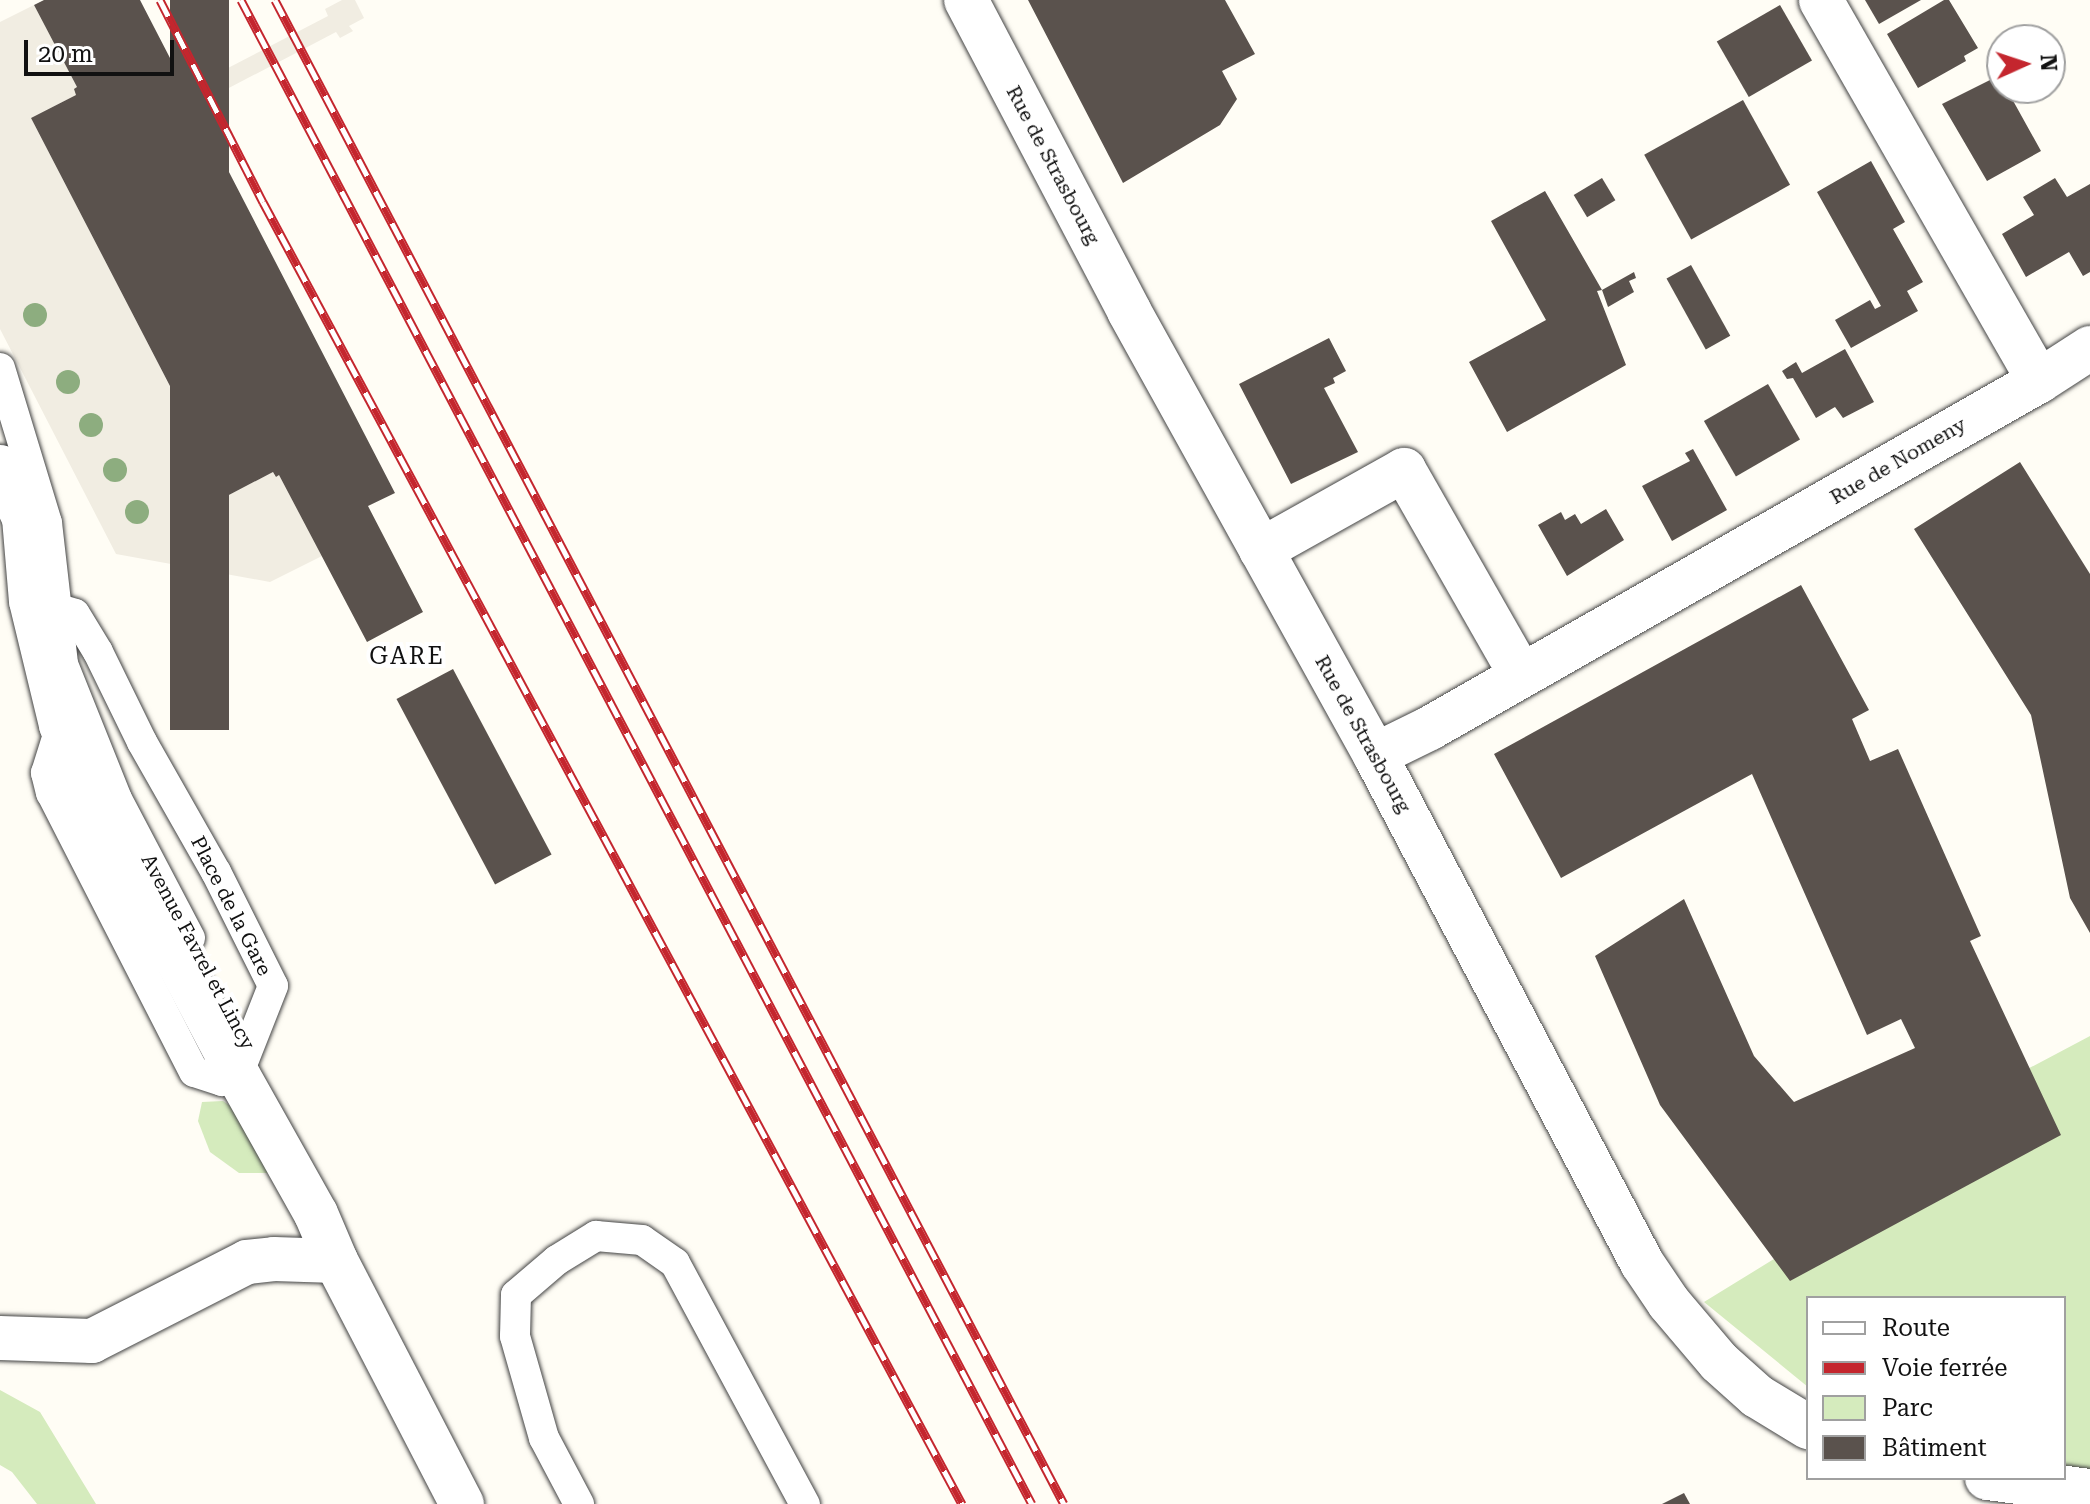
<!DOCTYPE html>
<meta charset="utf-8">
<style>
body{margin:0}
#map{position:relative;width:2090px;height:1504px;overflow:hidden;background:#fffdf5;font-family:"Roboto Serif",serif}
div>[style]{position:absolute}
.green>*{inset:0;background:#d5ebbd}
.plaza>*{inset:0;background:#f1ede2}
.building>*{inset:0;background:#5a524d;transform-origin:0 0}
.roads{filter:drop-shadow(0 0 2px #444) drop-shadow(0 0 2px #444)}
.service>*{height:30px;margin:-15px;padding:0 15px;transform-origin:15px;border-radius:15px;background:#fff}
.minor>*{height:44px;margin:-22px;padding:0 22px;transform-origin:22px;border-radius:22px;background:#fff}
.tertiary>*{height:44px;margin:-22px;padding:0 22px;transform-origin:22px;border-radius:22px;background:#fff}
.rail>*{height:9px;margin-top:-4.5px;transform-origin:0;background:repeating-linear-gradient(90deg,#fff 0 18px,#c4262e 0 36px);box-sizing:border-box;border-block:2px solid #c4262e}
.trees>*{width:24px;height:24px;margin:-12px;border-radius:50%;background:#8dad7f}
span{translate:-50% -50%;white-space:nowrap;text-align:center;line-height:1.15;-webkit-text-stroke:8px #fff;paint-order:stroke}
.street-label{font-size:20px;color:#111}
.quarter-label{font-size:24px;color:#111;letter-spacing:2px}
.legend{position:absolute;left:1806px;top:1296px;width:260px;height:184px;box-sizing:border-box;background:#fff;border:2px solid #a0a0a0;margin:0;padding:10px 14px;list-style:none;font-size:24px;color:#111}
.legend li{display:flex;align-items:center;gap:16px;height:40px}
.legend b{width:40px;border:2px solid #a0a0a0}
.north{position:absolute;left:1986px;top:24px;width:80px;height:80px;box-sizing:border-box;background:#fff;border:2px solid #a0a0a0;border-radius:50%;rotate:87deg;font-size:22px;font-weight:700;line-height:32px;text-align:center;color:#111}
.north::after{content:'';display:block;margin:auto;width:28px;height:36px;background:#c4262e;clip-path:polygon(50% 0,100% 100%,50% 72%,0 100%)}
.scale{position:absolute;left:24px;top:40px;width:150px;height:36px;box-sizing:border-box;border:4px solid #111;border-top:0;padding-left:10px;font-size:24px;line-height:28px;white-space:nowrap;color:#111;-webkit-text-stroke:6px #fff;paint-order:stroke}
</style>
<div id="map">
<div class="green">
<i style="clip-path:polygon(2090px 1036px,2090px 1478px,2064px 1474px,2064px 1298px,1808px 1298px,1808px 1387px,1704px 1302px,2036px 1098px,2020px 1073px)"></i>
<i style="clip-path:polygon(223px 1101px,239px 1112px,273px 1173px,239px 1173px,210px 1152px,198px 1121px,202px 1102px)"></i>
<i style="clip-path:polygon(0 1390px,40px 1412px,96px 1504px,37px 1504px,12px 1472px,0 1465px)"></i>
</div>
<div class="plaza">
<i style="clip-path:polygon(342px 0,355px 0,364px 18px,349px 26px,353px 31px,340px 38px,336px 32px,183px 112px,174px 96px,328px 16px,325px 9px)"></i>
<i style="clip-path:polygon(34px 5px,77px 87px,76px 95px,31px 118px,227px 496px,273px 472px,276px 477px,279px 475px,322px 556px,270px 582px,116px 554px,0 329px,0 22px)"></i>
</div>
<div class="building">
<i style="clip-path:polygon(44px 0,140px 0,395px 493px,368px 506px,423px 612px,367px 642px,279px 475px,276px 477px,273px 472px,227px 496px,31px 118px,76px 95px,74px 89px,77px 87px,34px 5px)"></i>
<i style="left:170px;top:0;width:59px;height:730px"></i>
<i style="clip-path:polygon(1028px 0,1225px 0,1255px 54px,1222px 71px,1237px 99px,1220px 125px,1123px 183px)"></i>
<i style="clip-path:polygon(1865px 0,1921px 0,1879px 24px)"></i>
<i style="clip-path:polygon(1944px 0,1949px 0,1978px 48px,1964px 56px,1966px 61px,1918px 88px,1887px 34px)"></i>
<i style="left:1780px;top:5px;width:64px;height:73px;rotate:60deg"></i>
<i style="clip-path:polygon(2002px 74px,2002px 88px,2027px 88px,2011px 97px,2041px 151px,1987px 181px,1942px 104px)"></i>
<i style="left:1743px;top:100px;width:97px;height:113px;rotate:61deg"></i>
<i style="clip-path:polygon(1871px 161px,1905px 222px,1893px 229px,1923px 282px,1907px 291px,1918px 311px,1851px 348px,1835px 320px,1870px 300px,1875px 309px,1881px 306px,1817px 192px)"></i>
<i style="left:1602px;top:178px;width:26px;height:33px;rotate:59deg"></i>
<i style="clip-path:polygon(2055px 178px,2067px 197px,2090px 184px,2090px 272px,2083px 276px,2069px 252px,2026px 277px,2002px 234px,2034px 215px,2023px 197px)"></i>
<i style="clip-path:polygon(1545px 191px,1602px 290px,1597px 291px,1626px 365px,1507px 432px,1469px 362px,1546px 320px,1491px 221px)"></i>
<i style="left:1691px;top:265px;width:81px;height:28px;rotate:61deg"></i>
<i style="clip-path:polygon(1634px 272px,1636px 278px,1629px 281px,1634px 292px,1608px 307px,1602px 290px)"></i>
<i style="clip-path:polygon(1329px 338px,1346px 371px,1333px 378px,1335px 383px,1324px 388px,1358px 452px,1291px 484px,1239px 384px)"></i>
<i style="clip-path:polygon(1845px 349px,1874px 402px,1843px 418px,1835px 407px,1816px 418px,1793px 378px,1787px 379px,1782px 371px,1796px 362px,1802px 373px)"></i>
<i style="left:1768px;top:384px;width:64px;height:74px;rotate:60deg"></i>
<i style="clip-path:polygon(1693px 449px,1727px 510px,1672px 541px,1642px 486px,1690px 461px,1685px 453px)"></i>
<i style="clip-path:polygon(2020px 462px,2090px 574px,2090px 933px,2070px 898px,2031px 715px,1914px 529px)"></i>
<i style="clip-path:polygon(1606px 509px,1624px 540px,1567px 576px,1538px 525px,1561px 512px,1565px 520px,1575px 514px,1581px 524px)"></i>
<i style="clip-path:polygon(1801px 585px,1869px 710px,1852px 719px,1870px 761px,1898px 749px,1981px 936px,1970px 941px,2061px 1135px,1790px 1281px,1660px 1105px,1595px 956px,1684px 899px,1754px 1056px,1794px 1102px,1915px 1048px,1901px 1019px,1867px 1035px,1752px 774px,1561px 878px,1494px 754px)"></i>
<i style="left:453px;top:669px;width:210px;height:64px;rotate:62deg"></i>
<i style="clip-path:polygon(1684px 1493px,1690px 1504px,1662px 1504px)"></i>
</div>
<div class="roads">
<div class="service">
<i style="left:0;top:368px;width:162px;rotate:73.1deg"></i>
<i style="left:47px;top:523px;width:142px;rotate:83.5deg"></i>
<i style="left:63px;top:664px;width:145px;rotate:68.2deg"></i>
<i style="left:117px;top:799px;width:157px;rotate:62.3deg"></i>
<i style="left:41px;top:604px;width:35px;rotate:16deg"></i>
<i style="left:75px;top:614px;width:44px;rotate:58.8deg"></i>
<i style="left:98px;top:652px;width:100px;rotate:63.9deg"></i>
<i style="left:142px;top:742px;width:150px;rotate:60.4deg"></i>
<i style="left:216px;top:872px;width:127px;rotate:63.4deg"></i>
<i style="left:273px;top:986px;width:96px;rotate:111.5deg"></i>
<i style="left:238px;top:1075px;width:17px;rotate:159deg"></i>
<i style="left:222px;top:1081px;width:29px;rotate:-162deg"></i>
<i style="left:194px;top:1072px;width:314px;rotate:-117.1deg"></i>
<i style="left:51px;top:793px;width:21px;rotate:-104deg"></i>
<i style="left:46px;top:773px;width:50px;rotate:-72.6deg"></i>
<i style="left:579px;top:1504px;width:75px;rotate:-117.9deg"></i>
<i style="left:544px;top:1438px;width:106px;rotate:-105.9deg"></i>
<i style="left:515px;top:1336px;width:41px;rotate:-88.6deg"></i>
<i style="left:516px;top:1295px;width:54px;rotate:-40.5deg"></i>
<i style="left:557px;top:1260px;width:46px;rotate:-31.6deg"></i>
<i style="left:596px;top:1236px;width:46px;rotate:5deg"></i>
<i style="left:642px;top:1240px;width:40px;rotate:34.9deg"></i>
<i style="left:675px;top:1263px;width:274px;rotate:61.7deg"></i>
</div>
<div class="minor">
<i style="left:966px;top:0;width:351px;rotate:62.3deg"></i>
<i style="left:1129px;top:311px;width:508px;rotate:61.01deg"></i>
<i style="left:1375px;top:755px;width:574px;rotate:62.27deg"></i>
<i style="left:1642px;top:1263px;width:48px;rotate:56deg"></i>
<i style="left:1669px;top:1303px;width:77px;rotate:49.7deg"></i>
<i style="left:1719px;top:1362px;width:51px;rotate:41.8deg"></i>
<i style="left:1757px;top:1396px;width:60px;rotate:31.3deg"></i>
<i style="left:2039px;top:381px;width:61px;rotate:-32.9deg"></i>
<i style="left:1261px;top:550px;width:164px;rotate:-29.2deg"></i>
<i style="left:1404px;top:470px;width:236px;rotate:60.3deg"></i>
<i style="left:1375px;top:755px;width:61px;rotate:-26.1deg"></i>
<i style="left:1430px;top:728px;width:701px;rotate:-29.67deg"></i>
<i style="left:2039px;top:381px;width:439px;rotate:-119.8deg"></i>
<i style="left:0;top:1338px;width:92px;rotate:1.9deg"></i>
<i style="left:92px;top:1341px;width:174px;rotate:-27deg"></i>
<i style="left:247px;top:1262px;width:27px;rotate:-6deg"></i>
<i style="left:274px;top:1259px;width:62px;rotate:1.8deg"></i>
<i style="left:1987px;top:1478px;width:104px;rotate:7.2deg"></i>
</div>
<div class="tertiary">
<i style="left:0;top:467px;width:56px;rotate:64.8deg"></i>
<i style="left:24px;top:518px;width:83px;rotate:85.2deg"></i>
<i style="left:31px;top:601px;width:128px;rotate:76.4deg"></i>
<i style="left:61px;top:725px;width:90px;rotate:66.6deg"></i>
<i style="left:97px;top:808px;width:302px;rotate:62.2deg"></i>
<i style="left:238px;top:1075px;width:159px;rotate:60.7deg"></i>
<i style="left:316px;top:1214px;width:51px;rotate:66.9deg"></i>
<i style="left:336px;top:1261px;width:274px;rotate:62.6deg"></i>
</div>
</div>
<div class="rail">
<i style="left:160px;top:0;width:227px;rotate:63deg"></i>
<i style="left:263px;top:202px;width:1478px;rotate:61.77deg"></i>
<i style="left:241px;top:0;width:1699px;rotate:62.26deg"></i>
<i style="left:275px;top:0;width:1698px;rotate:62.32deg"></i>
</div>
<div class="trees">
<i style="left:35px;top:315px"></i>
<i style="left:68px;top:382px"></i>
<i style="left:91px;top:425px"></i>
<i style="left:115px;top:470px"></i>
<i style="left:137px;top:512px"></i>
</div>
<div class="street-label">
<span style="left:1053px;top:165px;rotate:62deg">Rue de Strasbourg</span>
<span style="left:1898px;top:461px;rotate:-30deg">Rue de Nomeny</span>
<span style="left:1363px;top:734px;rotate:61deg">Rue de Strasbourg</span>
<span style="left:231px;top:906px;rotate:63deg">Place de la Gare</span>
<span style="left:198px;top:952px;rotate:62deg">Avenue Favrel et Lincy</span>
</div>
<div class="quarter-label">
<span style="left:407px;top:657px">GARE</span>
</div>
<ul class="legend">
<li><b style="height:10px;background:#fff"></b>Route</li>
<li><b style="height:10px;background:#c4262e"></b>Voie ferrée</li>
<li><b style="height:22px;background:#d5ebbd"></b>Parc</li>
<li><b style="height:22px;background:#5a524d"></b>Bâtiment</li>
</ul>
<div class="north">N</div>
<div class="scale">20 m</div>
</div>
